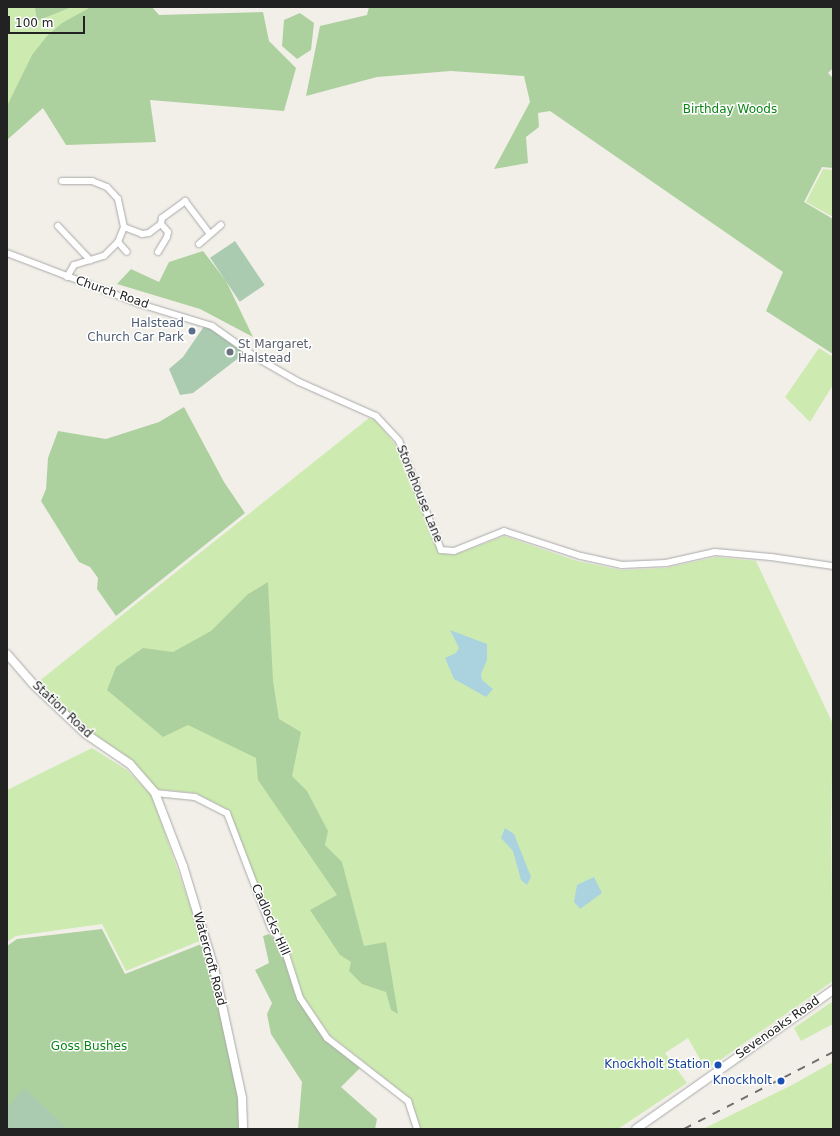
<!DOCTYPE html>
<style>
body{margin:0}
#map{position:relative;width:840px;height:1136px;overflow:hidden;background:#f2efe9;font-family:"DejaVu Sans",sans-serif}
div>[style]{position:absolute}
.grass>*{inset:0;background:#cdebb0}
.forest>*{inset:0;background:#add19e}
.cemetery>*{inset:0;background:#aacbaf;transform-origin:0 0}
.water>*{inset:0;background:#aad3df}
.roads{filter:drop-shadow(0 0 1px #a9a9a9) drop-shadow(0 0 1px #a9a9a9)}
.minor>*{height:6px;margin:-3px;padding:0 3px;transform-origin:3px;border-radius:3px;background:#fff}
.tertiary>*{height:8px;margin:-4px;padding:0 4px;transform-origin:4px;border-radius:4px;background:#fff}
.rail>*{height:1.5px;margin-top:-0.75px;transform-origin:0;background:repeating-linear-gradient(90deg,#707070 0 8px,transparent 0 16px)}
.dots>*{width:11px;height:11px;translate:-50% -50%;box-sizing:border-box;border:2px solid #fff;border-radius:50%}
span{translate:-50% -50%;white-space:nowrap;text-align:center;line-height:1.15;-webkit-text-stroke:3px #fff;paint-order:stroke}
.park-label{font-size:12px;color:#0c8416}
.street-label{font-size:12px;color:#222}
.service-label{font-size:12px;color:#4e5e75}
.right{translate:-100% -50%;text-align:right}
.worship-label{font-size:12px;color:#5b616d}
.left{translate:0 -50%;text-align:left}
.transit-label{font-size:12px;color:#164399}
.frame{position:absolute;inset:0;border:8px solid #222;pointer-events:none}
.scale{position:absolute;left:8px;top:16px;width:77px;height:18px;box-sizing:border-box;border:2px solid #222;border-top:0;padding-left:5px;font-size:12px;line-height:14px;white-space:nowrap;color:#222;-webkit-text-stroke:3px #fff;paint-order:stroke}
</style>
<div id="map">
<div class="grass">
<i style="clip-path:polygon(7px 7px,97px 7px,7px 115px)"></i>
<i style="clip-path:polygon(823px 169px,833px 170px,833px 217px,806px 202px)"></i>
<i style="clip-path:polygon(819px 348px,833px 357px,833px 385px,810px 422px,785px 397px)"></i>
<i style="clip-path:polygon(369px 418px,375px 420px,395px 444px,439px 553px,454px 555px,504px 536px,577px 561px,621px 570px,665px 568px,716px 557px,756px 561px,833px 724px,831px 826px,833px 981px,706px 1070px,688px 1038px,665px 1053px,687px 1083px,618px 1129px,421px 1129px,411px 1099px,330px 1035px,303px 996px,286px 941px,273px 925px,229px 810px,195px 793px,157px 789px,132px 760px,88px 730px,38px 682px)"></i>
<i style="clip-path:polygon(92px 748px,127px 770px,152px 796px,202px 940px,126px 971px,102px 924px,16px 936px,7px 942px,7px 790px)"></i>
<i style="clip-path:polygon(833px 1001px,833px 1024px,801px 1041px,794px 1028px)"></i>
<i style="clip-path:polygon(833px 1062px,833px 1129px,703px 1129px,792px 1085px)"></i>
</div>
<div class="forest">
<i style="clip-path:polygon(35px 7px,68px 7px,69px 8px,37px 21px)"></i>
<i style="clip-path:polygon(91px 7px,152px 7px,159px 15px,263px 12px,269px 41px,296px 68px,284px 111px,150px 100px,156px 142px,66px 145px,43px 108px,7px 140px,7px 106px,32px 55px,47px 36px,62px 23px)"></i>
<i style="clip-path:polygon(369px 7px,833px 7px,833px 68px,828px 73px,833px 78px,833px 168px,822px 167px,804px 202px,833px 219px,833px 354px,766px 311px,783px 272px,550px 111px,538px 113px,539px 127px,526px 137px,528px 163px,494px 169px,530px 102px,524px 76px,451px 71px,377px 77px,306px 96px,320px 26px,367px 15px)"></i>
<i style="clip-path:polygon(300px 13px,314px 23px,311px 50px,297px 59px,282px 46px,284px 20px)"></i>
<i style="clip-path:polygon(203px 251px,226px 281px,253px 337px,200px 309px,117px 284px,131px 269px,159px 282px,169px 262px)"></i>
<i style="clip-path:polygon(184px 407px,224px 482px,245px 513px,116px 616px,97px 589px,98px 578px,90px 567px,79px 562px,41px 501px,46px 489px,48px 458px,58px 431px,106px 439px,159px 422px)"></i>
<i style="clip-path:polygon(268px 582px,273px 681px,279px 719px,301px 732px,292px 776px,307px 791px,328px 831px,325px 845px,342px 862px,364px 946px,386px 942px,398px 1014px,391px 1010px,386px 992px,362px 984px,349px 971px,351px 962px,340px 955px,310px 910px,337px 895px,258px 780px,256px 758px,188px 725px,163px 737px,107px 690px,116px 667px,143px 648px,173px 652px,211px 631px,248px 594px)"></i>
<i style="clip-path:polygon(102px 929px,125px 974px,204px 943px,228px 1042px,238px 1099px,239px 1129px,7px 1129px,7px 946px,17px 939px)"></i>
<i style="clip-path:polygon(269px 934px,279px 943px,295px 995px,325px 1041px,360px 1068px,341px 1087px,377px 1119px,375px 1129px,298px 1129px,302px 1082px,271px 1034px,267px 1014px,272px 1003px,255px 970px,269px 963px,263px 936px)"></i>
</div>
<div class="cemetery">
<i style="left:235px;top:241px;width:53px;height:30px;rotate:56deg"></i>
<i style="clip-path:polygon(205px 325px,245px 353px,193px 393px,180px 395px,169px 369px,183px 357px)"></i>
<i style="clip-path:polygon(24px 1088px,68px 1129px,7px 1129px,7px 1108px)"></i>
</div>
<div class="water">
<i style="clip-path:polygon(450px 630px,487px 644px,487px 660px,481px 674px,482px 680px,493px 689px,486px 697px,454px 679px,445px 658px,456px 653px,459px 648px)"></i>
<i style="clip-path:polygon(505px 828px,514px 834px,531px 877px,527px 885px,521px 880px,513px 851px,501px 838px)"></i>
<i style="clip-path:polygon(594px 877px,602px 893px,580px 909px,574px 902px,577px 885px)"></i>
</div>
<div class="roads">
<div class="minor">
<i style="left:62px;top:181px;width:30px"></i>
<i style="left:92px;top:181px;width:16px;rotate:22deg"></i>
<i style="left:107px;top:187px;width:16px;rotate:47deg"></i>
<i style="left:118px;top:199px;width:29px;rotate:78deg"></i>
<i style="left:58px;top:226px;width:47px;rotate:46.7deg"></i>
<i style="left:118px;top:242px;width:13px;rotate:48deg"></i>
<i style="left:199px;top:244px;width:29px;rotate:-41deg"></i>
<i style="left:158px;top:252px;width:17px;rotate:-59deg"></i>
<i style="left:167px;top:237px;width:5px;rotate:-79deg"></i>
<i style="left:168px;top:232px;width:11px;rotate:-131deg"></i>
<i style="left:7px;top:253px;width:139px;rotate:21deg"></i>
<i style="left:137px;top:303px;width:78px;rotate:17deg"></i>
<i style="left:212px;top:326px;width:55px;rotate:35.4deg"></i>
<i style="left:257px;top:358px;width:48px;rotate:29.7deg"></i>
<i style="left:299px;top:382px;width:84px;rotate:23.8deg"></i>
<i style="left:376px;top:416px;width:34px;rotate:47deg"></i>
<i style="left:399px;top:441px;width:117px;rotate:68.9deg"></i>
<i style="left:441px;top:550px;width:13px;rotate:4deg"></i>
<i style="left:454px;top:551px;width:54px;rotate:-21.8deg"></i>
<i style="left:504px;top:531px;width:81px;rotate:18deg"></i>
<i style="left:581px;top:556px;width:42px;rotate:12.4deg"></i>
<i style="left:622px;top:565px;width:44px;rotate:-2.6deg"></i>
<i style="left:666px;top:563px;width:50px;rotate:-12.7deg"></i>
<i style="left:715px;top:552px;width:56px;rotate:5.1deg"></i>
<i style="left:771px;top:557px;width:63px;rotate:8.3deg"></i>
<i style="left:67px;top:277px;width:14px;rotate:-60deg"></i>
<i style="left:74px;top:265px;width:31px;rotate:-17deg"></i>
<i style="left:104px;top:256px;width:20px;rotate:-45deg"></i>
<i style="left:118px;top:242px;width:16px;rotate:-68deg"></i>
<i style="left:124px;top:227px;width:19px;rotate:21deg"></i>
<i style="left:142px;top:234px;width:7px;rotate:-8deg"></i>
<i style="left:149px;top:233px;width:15px;rotate:-37deg"></i>
<i style="left:161px;top:224px;width:6px;rotate:-81deg"></i>
<i style="left:162px;top:218px;width:29px;rotate:-36deg"></i>
<i style="left:185px;top:201px;width:41px;rotate:52.9deg"></i>
<i style="left:155px;top:793px;width:40px;rotate:5.7deg"></i>
<i style="left:195px;top:797px;width:36px;rotate:27deg"></i>
<i style="left:227px;top:813px;width:123px;rotate:69.1deg"></i>
<i style="left:271px;top:928px;width:18px;rotate:52deg"></i>
<i style="left:282px;top:942px;width:59px;rotate:72.2deg"></i>
<i style="left:300px;top:998px;width:48px;rotate:56deg"></i>
<i style="left:327px;top:1038px;width:103px;rotate:37.9deg"></i>
<i style="left:408px;top:1101px;width:29px;rotate:72deg"></i>
</div>
<div class="tertiary">
<i style="left:7px;top:654px;width:38px;rotate:49deg"></i>
<i style="left:32px;top:683px;width:74px;rotate:43.4deg"></i>
<i style="left:86px;top:734px;width:53px;rotate:34.3deg"></i>
<i style="left:130px;top:764px;width:38px;rotate:49deg"></i>
<i style="left:155px;top:793px;width:78px;rotate:69deg"></i>
<i style="left:183px;top:866px;width:107px;rotate:73.1deg"></i>
<i style="left:214px;top:968px;width:133px;rotate:77.8deg"></i>
<i style="left:242px;top:1098px;width:31px;rotate:88deg"></i>
<i style="left:636px;top:1129px;width:241px;rotate:-35.2deg"></i>
</div>
</div>
<div class="rail">
<i style="left:684px;top:1129px;width:168px;rotate:-27.3deg"></i>
</div>
<div class="dots">
<i style="left:192px;top:331px;background:#5c6f8a"></i>
<i style="left:230px;top:352px;background:#6b7280"></i>
<i style="left:718px;top:1065px;background:#1a4fb4"></i>
<i style="left:781px;top:1081px;background:#1a4fb4"></i>
</div>
<div class="park-label">
<span style="left:730px;top:110px">Birthday Woods</span>
<span style="left:89px;top:1047px">Goss Bushes</span>
</div>
<div class="street-label">
<span style="left:112px;top:293px;rotate:19deg">Church Road</span>
<span style="left:419px;top:494px;rotate:68deg">Stonehouse Lane</span>
<span style="left:62px;top:710px;rotate:43deg">Station Road</span>
<span style="left:270px;top:920px;rotate:66deg">Cadlocks Hill</span>
<span style="left:209px;top:959px;rotate:75deg">Watercroft Road</span>
<span style="left:778px;top:1028px;rotate:-35deg">Sevenoaks Road</span>
</div>
<div class="service-label">
<span class="right" style="left:184px;top:331px">Halstead<br>Church Car Park</span>
</div>
<div class="worship-label">
<span class="left" style="left:238px;top:352px">St Margaret,<br>Halstead</span>
</div>
<div class="transit-label">
<span class="right" style="left:710px;top:1065px">Knockholt Station</span>
<span class="right" style="left:772px;top:1081px">Knockholt</span>
</div>
<div class="frame"></div>
<div class="scale">100 m</div>
</div>
